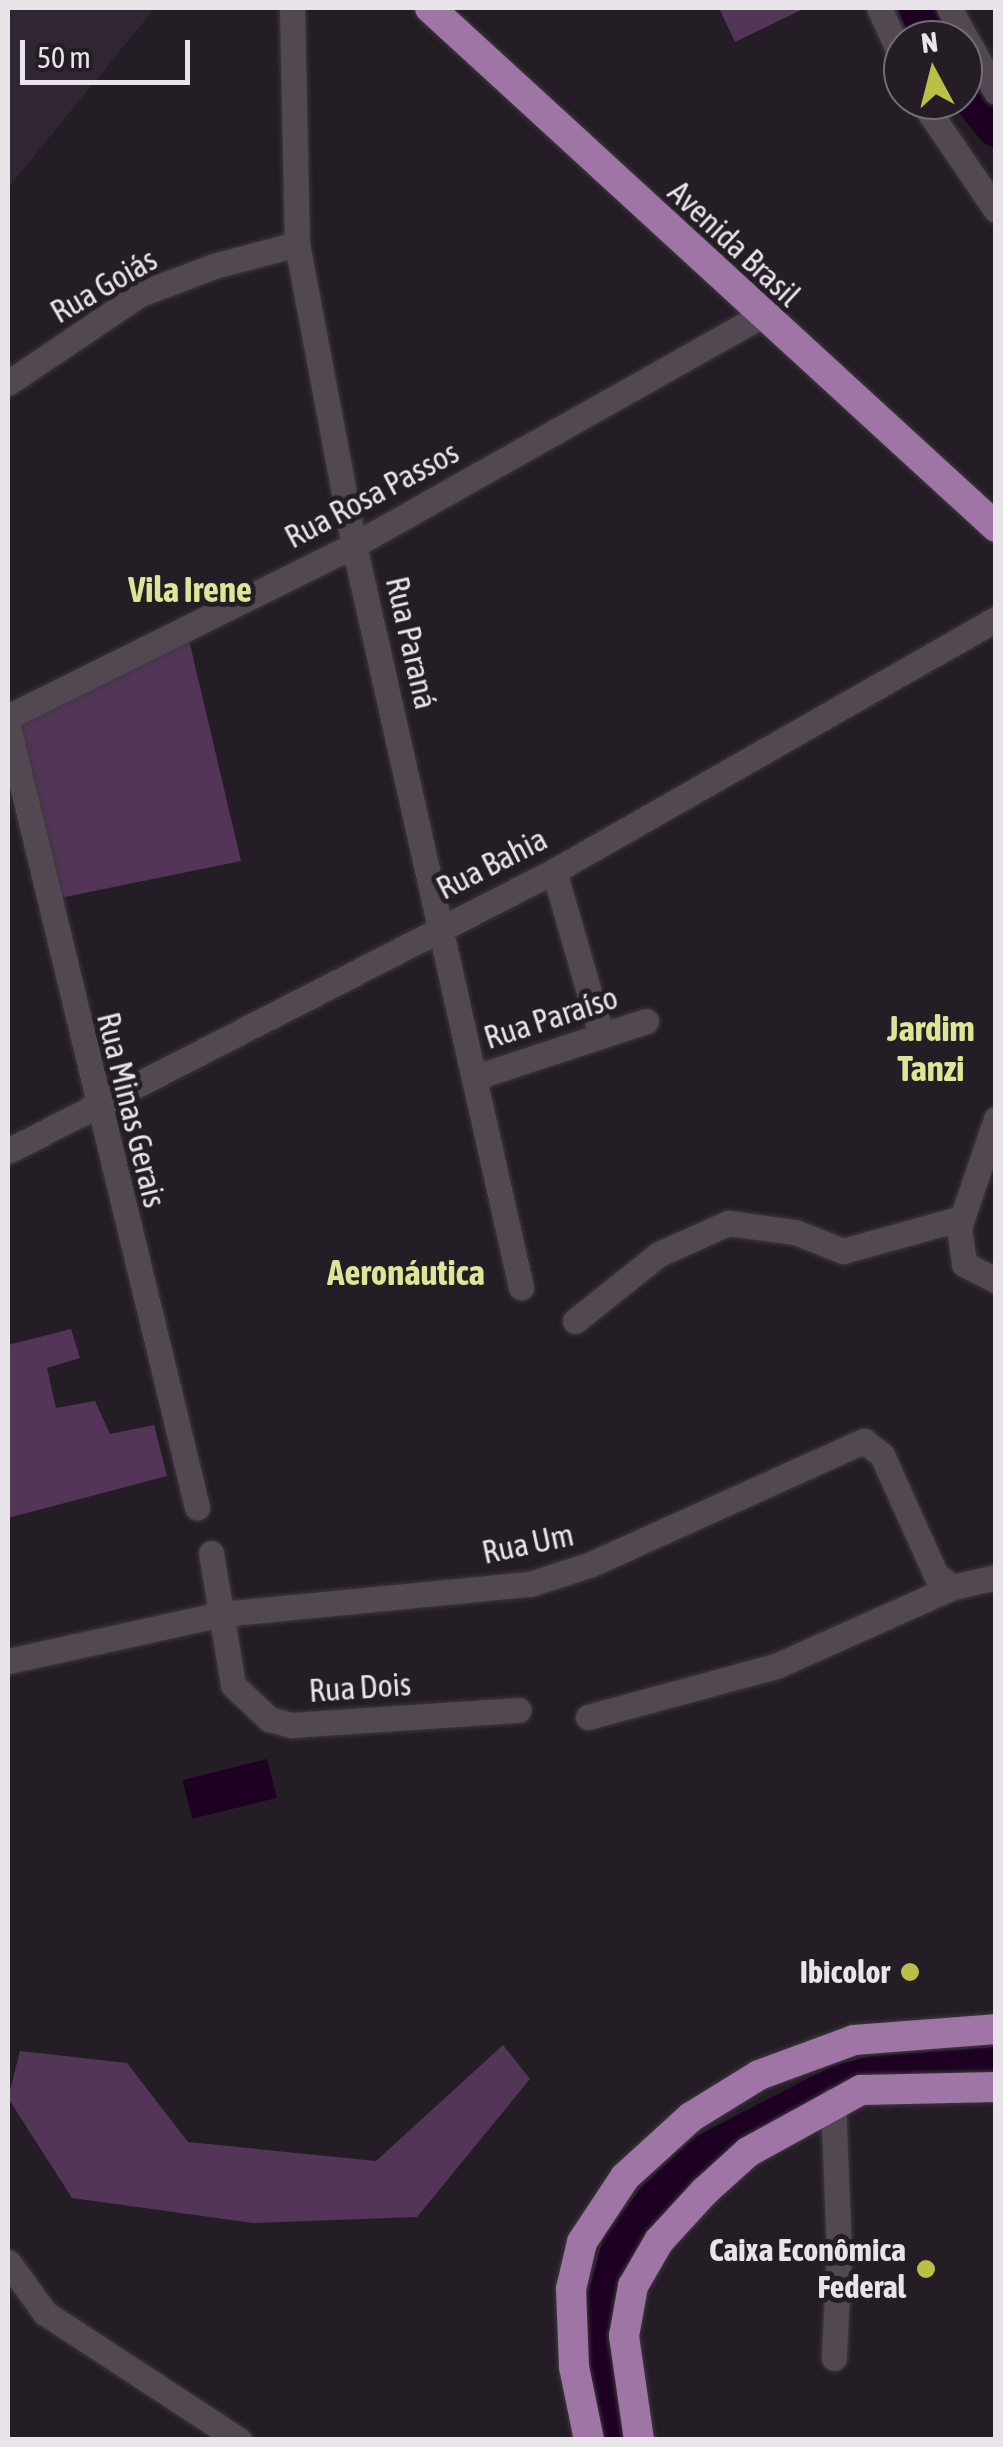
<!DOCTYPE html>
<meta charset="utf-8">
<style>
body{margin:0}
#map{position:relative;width:1003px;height:2447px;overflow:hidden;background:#241d25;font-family:"Asap Condensed",sans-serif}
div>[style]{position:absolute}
.built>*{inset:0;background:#302532}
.green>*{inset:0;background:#533558}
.water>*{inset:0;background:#1d0022;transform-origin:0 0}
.river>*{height:40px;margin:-20px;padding:0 20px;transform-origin:20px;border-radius:20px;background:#1d0022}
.roads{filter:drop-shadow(0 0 2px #3d383e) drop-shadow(0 0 2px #3d383e)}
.minor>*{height:25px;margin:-12.5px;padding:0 12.5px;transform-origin:12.5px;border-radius:12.5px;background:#514852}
.major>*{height:30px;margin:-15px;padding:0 15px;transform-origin:15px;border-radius:15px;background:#9e75a4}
.dots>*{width:28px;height:28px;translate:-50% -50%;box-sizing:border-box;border:5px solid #241d25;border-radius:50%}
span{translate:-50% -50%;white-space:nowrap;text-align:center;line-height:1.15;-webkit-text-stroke:10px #241d25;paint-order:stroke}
.street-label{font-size:32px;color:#e8e4e9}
.poi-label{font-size:32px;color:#e8e4e9;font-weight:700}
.right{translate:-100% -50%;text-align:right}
.neighbourhood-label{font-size:35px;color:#dfe597;font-weight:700}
.frame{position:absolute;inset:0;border:10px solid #e8e4e9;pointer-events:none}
.north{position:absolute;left:883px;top:20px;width:100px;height:100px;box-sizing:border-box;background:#241d25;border:2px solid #726d73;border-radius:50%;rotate:353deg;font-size:28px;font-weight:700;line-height:40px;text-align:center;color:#e8e4e9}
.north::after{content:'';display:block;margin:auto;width:35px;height:45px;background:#bac046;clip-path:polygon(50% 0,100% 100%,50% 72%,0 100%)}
.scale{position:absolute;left:20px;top:40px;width:170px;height:45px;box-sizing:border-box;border:5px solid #e8e4e9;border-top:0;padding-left:12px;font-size:30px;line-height:35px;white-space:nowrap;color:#e8e4e9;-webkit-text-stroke:8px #241d25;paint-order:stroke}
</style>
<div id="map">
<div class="built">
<i style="clip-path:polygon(8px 8px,155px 8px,8px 188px)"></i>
</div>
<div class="green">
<i style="clip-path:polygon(719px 8px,805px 8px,735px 42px)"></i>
<i style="clip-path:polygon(189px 640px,241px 861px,55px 899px,16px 725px)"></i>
<i style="clip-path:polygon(71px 1329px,80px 1358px,47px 1368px,56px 1408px,95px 1401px,110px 1434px,154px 1425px,167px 1476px,8px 1518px,8px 1345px)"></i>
<i style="clip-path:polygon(503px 2045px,530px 2079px,417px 2217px,253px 2223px,72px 2198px,8px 2098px,20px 2051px,127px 2063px,188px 2142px,376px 2161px)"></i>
</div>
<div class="water">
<i style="left:267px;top:1759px;width:40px;height:87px;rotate:76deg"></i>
</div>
<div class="river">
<i style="left:919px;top:8px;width:35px;rotate:66deg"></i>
<i style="left:963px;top:86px;width:53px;rotate:51.2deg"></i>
<i style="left:613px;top:2440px;width:92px;rotate:-98.1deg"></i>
<i style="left:600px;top:2349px;width:53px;rotate:-81.3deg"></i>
<i style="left:608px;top:2297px;width:53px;rotate:-74.6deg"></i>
<i style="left:622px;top:2246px;width:56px;rotate:-52.9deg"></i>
<i style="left:656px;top:2201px;width:66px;rotate:-43.8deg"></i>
<i style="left:704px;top:2155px;width:152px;rotate:-27.4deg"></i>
<i style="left:839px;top:2085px;width:34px;rotate:-15deg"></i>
<i style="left:872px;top:2076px;width:124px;rotate:-4.2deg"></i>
</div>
<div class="roads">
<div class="minor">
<i style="left:292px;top:8px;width:236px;rotate:88.8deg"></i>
<i style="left:297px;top:244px;width:306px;rotate:79.3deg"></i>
<i style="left:354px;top:545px;width:761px;rotate:77.32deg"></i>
<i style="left:879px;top:8px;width:57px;rotate:65.2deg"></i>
<i style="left:949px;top:8px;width:96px;rotate:60.8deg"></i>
<i style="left:921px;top:100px;width:133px;rotate:55.7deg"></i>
<i style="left:8px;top:383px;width:159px;rotate:-34deg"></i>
<i style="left:140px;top:294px;width:79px;rotate:-20.7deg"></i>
<i style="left:214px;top:266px;width:86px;rotate:-14.8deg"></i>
<i style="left:8px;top:717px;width:386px;rotate:-26.4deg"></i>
<i style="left:354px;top:545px;width:466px;rotate:-29.4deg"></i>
<i style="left:8px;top:727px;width:803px;rotate:76.38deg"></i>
<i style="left:554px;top:871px;width:170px;rotate:73.9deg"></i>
<i style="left:476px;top:1077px;width:179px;rotate:-18.2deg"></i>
<i style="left:996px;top:1119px;width:114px;rotate:108.9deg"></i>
<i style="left:959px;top:1227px;width:37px;rotate:82deg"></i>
<i style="left:964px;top:1264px;width:36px;rotate:27deg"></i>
<i style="left:8px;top:1151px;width:614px;rotate:-27.15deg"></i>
<i style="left:554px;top:871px;width:509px;rotate:-29.69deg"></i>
<i style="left:575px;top:1321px;width:107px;rotate:-38.6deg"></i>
<i style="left:659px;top:1254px;width:76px;rotate:-24.2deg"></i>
<i style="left:728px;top:1223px;width:68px;rotate:7.7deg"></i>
<i style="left:795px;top:1232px;width:52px;rotate:21.6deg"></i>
<i style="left:843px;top:1251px;width:123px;rotate:-15.5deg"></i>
<i style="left:211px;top:1553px;width:134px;rotate:80.5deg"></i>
<i style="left:233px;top:1685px;width:50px;rotate:43.4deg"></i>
<i style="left:269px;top:1719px;width:24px;rotate:15deg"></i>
<i style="left:292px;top:1725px;width:227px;rotate:-3.8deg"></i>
<i style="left:8px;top:1661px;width:219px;rotate:-12.4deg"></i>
<i style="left:222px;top:1614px;width:309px;rotate:-5.6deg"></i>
<i style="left:530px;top:1584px;width:62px;rotate:-17.9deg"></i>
<i style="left:589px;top:1565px;width:302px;rotate:-24.3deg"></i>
<i style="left:864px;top:1441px;width:23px;rotate:38deg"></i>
<i style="left:882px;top:1455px;width:132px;rotate:65.8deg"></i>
<i style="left:936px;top:1575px;width:21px;rotate:35deg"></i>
<i style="left:588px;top:1717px;width:195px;rotate:-15.2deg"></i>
<i style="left:776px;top:1666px;width:194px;rotate:-24.1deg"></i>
<i style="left:953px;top:1587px;width:44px;rotate:-13.1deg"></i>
<i style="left:833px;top:2101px;width:149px;rotate:87.7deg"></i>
<i style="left:839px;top:2250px;width:108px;rotate:92.7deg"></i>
<i style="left:8px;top:2262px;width:63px;rotate:54deg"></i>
<i style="left:45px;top:2313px;width:232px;rotate:33.2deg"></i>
</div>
<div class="major">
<i style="left:430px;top:8px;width:768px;rotate:42.52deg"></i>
<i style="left:589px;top:2440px;width:75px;rotate:-101.6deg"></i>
<i style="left:574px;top:2367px;width:78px;rotate:-92.2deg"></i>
<i style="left:571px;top:2289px;width:48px;rotate:-76.8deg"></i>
<i style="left:582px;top:2242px;width:78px;rotate:-56.5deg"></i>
<i style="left:625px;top:2177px;width:89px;rotate:-42.3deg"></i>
<i style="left:691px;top:2117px;width:80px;rotate:-31.7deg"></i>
<i style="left:759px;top:2075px;width:101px;rotate:-20.2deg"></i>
<i style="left:854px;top:2040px;width:142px;rotate:-4.4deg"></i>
<i style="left:639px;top:2440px;width:105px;rotate:-98.2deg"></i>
<i style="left:624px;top:2336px;width:51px;rotate:-79.8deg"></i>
<i style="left:633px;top:2286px;width:52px;rotate:-60deg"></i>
<i style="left:659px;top:2241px;width:68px;rotate:-47.4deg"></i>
<i style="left:705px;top:2191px;width:58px;rotate:-42.2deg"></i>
<i style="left:748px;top:2152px;width:129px;rotate:-28.8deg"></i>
<i style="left:861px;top:2090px;width:135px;rotate:-1.3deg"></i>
</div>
</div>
<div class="dots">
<i style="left:910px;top:1972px;background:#bac046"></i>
<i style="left:926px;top:2269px;background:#bac046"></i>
</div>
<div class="street-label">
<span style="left:734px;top:244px;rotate:43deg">Avenida Brasil</span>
<span style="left:104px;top:286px;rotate:-30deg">Rua Goiás</span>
<span style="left:372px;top:495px;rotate:-28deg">Rua Rosa Passos</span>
<span style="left:411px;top:643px;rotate:77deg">Rua Paraná</span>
<span style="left:492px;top:864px;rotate:-27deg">Rua Bahia</span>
<span style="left:551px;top:1018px;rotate:-18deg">Rua Paraíso</span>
<span style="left:131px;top:1110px;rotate:76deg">Rua Minas Gerais</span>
<span style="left:528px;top:1544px;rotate:-12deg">Rua Um</span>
<span style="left:360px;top:1688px;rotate:-4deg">Rua Dois</span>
</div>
<div class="poi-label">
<span class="right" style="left:890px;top:1972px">Ibicolor</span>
<span class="right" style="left:906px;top:2269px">Caixa Econômica<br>Federal</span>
</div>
<div class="neighbourhood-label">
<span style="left:190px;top:589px">Vila Irene</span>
<span style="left:931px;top:1048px">Jardim<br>Tanzi</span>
<span style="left:406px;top:1272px">Aeronáutica</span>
</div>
<div class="frame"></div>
<div class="north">N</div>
<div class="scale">50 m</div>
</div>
